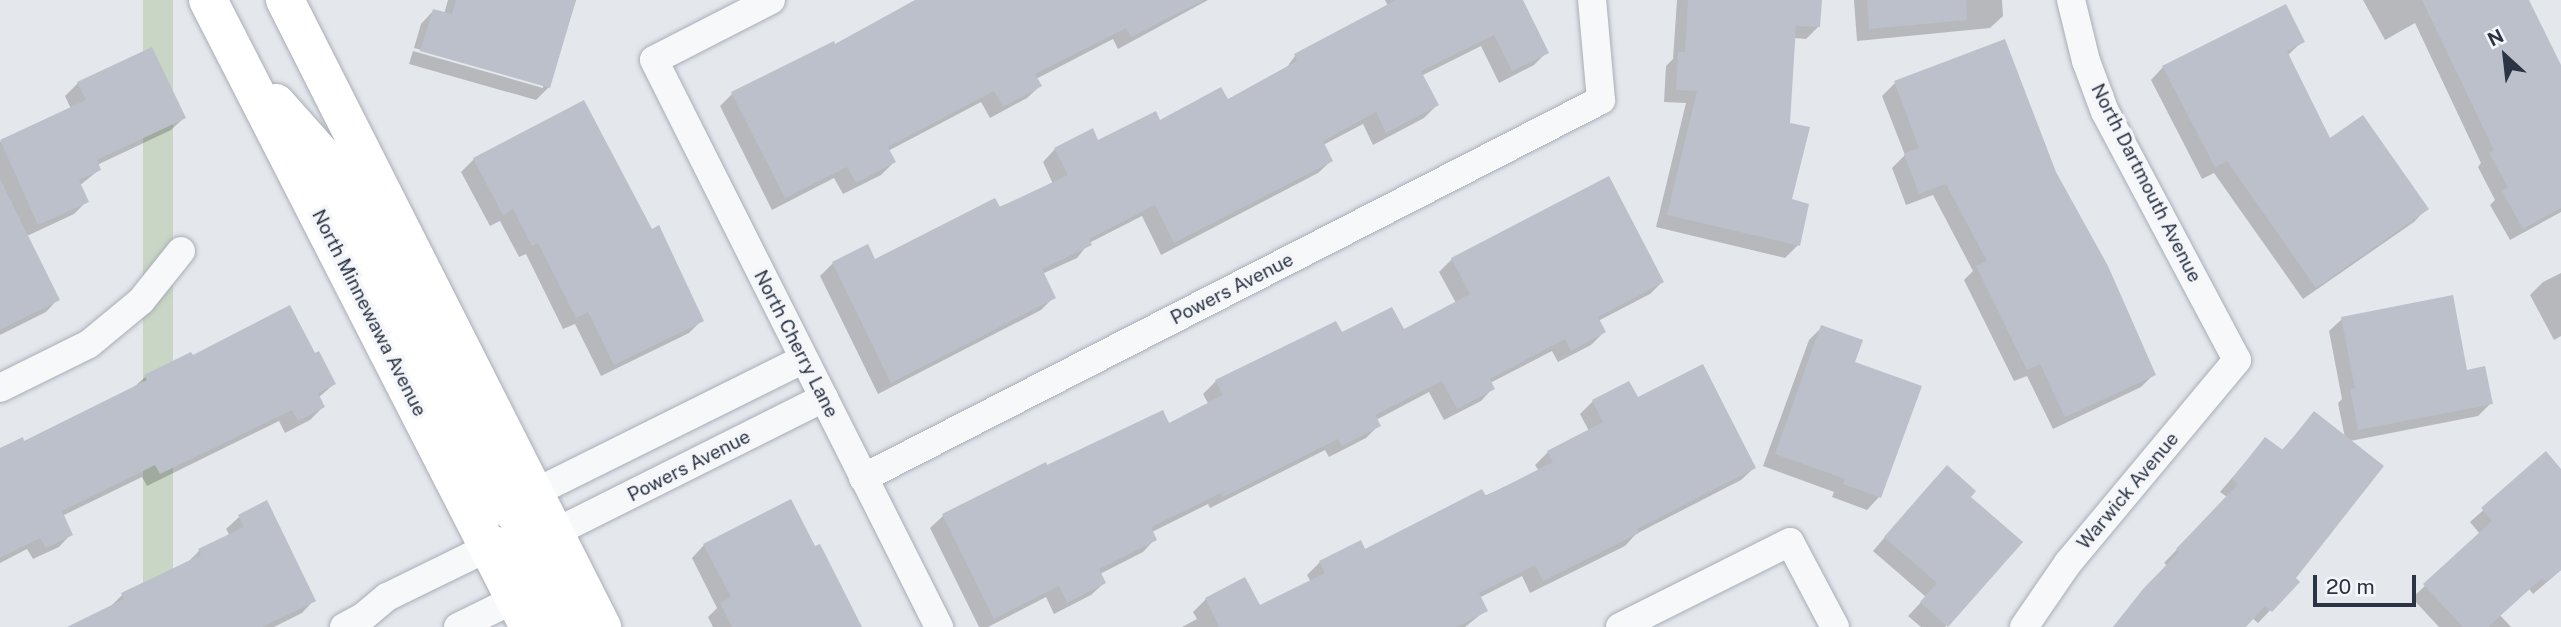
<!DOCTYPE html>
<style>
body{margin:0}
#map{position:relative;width:2561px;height:627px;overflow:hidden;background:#e4e7ec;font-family:"Public Sans",sans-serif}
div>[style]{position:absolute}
.green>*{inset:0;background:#c9d6c5;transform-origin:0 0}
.shadow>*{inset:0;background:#0003}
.building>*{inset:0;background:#bbc0ca}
.roads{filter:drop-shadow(0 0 2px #a9aeb7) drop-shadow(0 0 2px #a9aeb7)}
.street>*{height:28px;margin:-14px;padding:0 14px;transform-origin:14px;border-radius:14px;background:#f7f8fa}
.secondary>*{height:38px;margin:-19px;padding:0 19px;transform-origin:19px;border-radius:19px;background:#fff}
span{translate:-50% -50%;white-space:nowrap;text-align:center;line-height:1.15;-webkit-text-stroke:7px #f4f6f9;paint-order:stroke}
.street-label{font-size:19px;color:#2b3445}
.north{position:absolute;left:2470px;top:21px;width:70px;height:70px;-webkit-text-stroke:5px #f4f6f9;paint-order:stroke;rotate:333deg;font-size:19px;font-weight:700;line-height:28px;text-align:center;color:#2b3445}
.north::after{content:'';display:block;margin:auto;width:24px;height:32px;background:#2b3445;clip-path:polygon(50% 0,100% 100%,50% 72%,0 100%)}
.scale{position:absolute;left:2313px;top:575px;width:103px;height:32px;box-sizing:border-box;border:4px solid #2b3445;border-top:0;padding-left:9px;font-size:21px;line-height:24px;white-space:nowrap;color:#2b3445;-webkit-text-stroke:5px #f4f6f9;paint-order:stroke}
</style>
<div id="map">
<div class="green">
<i style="left:143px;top:0;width:30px;height:595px"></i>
</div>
<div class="shadow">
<i style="clip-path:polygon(448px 0,576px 0,549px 87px,536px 100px,409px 64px,413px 51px,543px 88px,543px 84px,414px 48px,421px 24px,433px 11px,444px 14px)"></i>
<i style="clip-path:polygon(920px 0,1208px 0,1118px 49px,1113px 39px,1036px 79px,1040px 86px,1027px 98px,990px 118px,981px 102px,888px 151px,894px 162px,881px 175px,843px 194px,834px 178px,772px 210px,720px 106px,732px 94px,835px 46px)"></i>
<i style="clip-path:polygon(1385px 0,1521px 0,1547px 52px,1534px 65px,1499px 83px,1481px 46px,1421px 76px,1437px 105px,1424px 118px,1373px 145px,1363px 124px,1323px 145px,1331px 161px,1318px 173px,1161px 255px,1142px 216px,1089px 243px,1077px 258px,1042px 274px,1053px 298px,1041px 310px,878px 394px,820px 276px,833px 263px,874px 261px,1053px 184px,1043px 162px,1055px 149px,1098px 142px,1227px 101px,1284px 71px,1295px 56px,1388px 6px)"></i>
<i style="clip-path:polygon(1677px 0,1820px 0,1819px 26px,1806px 39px,1794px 38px,1789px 124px,1790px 201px,1798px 245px,1785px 258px,1656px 227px,1686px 103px,1664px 102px,1666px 66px,1673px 59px)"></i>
<i style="clip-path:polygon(1854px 0,2002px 0,2003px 16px,1990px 28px,1857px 41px)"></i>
<i style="clip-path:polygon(2363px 0,2506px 0,2561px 92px,2561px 212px,2510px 240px,2490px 205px,2495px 200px,2478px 167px,2481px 163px,2415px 23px,2385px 40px)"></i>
<i style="clip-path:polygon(2302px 42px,2288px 55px,2330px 141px,2426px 209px,2414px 222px,2303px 299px,2214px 173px,2202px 179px,2151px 80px,2163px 67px)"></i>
<i style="clip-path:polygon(78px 83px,184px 118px,171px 130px,97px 165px,99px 170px,79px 186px,87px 201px,74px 214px,27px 236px,58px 299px,46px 312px,0 335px,0 142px,71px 109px,65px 96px)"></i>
<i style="clip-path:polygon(1895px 83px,2054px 172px,2154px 374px,2141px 387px,2053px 429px,2027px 376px,2014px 381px,1964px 280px,1973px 271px,1933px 195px,1906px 205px,1892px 168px,1905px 155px,1882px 96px)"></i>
<i style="clip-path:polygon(474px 159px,701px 321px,689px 333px,601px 376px,575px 324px,563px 329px,526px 254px,519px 257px,500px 221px,490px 226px,461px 172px)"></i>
<i style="clip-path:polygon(1452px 259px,1662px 282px,1650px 294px,1598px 321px,1604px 332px,1591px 345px,1558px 362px,1552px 351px,1490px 383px,1493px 388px,1481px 401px,1444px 420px,1429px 392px,1376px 420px,1379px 425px,1366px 438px,1329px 457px,1325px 450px,1210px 508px,1208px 504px,1152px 532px,1155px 539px,1143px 552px,1100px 574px,1104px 583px,1091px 595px,1054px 614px,1046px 597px,988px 627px,979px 627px,930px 528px,943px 516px,1045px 464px,1046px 467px,1168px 425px,1209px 405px,1203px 394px,1216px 381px,1341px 335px,1403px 331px,1456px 303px,1439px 272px)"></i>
<i style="clip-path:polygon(2561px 273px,2561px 336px,2554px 340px,2530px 295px,2543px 282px)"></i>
<i style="clip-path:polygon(2342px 319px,2466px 373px,2491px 403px,2478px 416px,2350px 441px,2294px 578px,2297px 582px,2258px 623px,2252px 618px,2243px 627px,2113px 627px,2168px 566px,2164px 563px,2227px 497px,2220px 492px,2265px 439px,2281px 451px,2314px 414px,2345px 438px,2338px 403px,2342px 399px,2329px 331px)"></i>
<i style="clip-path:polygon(1822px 327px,1852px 363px,1879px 497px,1867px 510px,1832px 497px,1834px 492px,1763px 466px,1809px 340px)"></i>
<i style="clip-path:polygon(314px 356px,334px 384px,318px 398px,323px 407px,310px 420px,285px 433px,279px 421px,147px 486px,142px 477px,62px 516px,71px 534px,59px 547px,33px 559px,27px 549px,0 563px,0 450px,24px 443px,133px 388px,146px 376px,192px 357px)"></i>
<i style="clip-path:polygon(1637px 400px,1754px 468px,1741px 480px,1636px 534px,1625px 546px,1530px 593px,1522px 576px,1479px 598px,1485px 611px,1465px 627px,1182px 627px,1197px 619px,1193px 612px,1206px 599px,1259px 607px,1311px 582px,1307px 575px,1320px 562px,1364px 551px,1539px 471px,1535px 465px,1548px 452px,1589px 431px,1580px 414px,1593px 401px)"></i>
<i style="clip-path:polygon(2546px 454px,2561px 471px,2561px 570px,2533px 594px,2529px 589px,2500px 615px,2511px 627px,2439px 627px,2412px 598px,2480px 534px,2470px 522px)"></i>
<i style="clip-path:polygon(1934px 480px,1969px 497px,2020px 542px,1945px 627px,1921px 627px,1908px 616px,1926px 597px,1873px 551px)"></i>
<i style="clip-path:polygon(239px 517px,314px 600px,302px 613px,274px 627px,71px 627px,110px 607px,122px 595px,187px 563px,199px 551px,230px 536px,226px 529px)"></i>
<i style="clip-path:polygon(704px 545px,815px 549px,860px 627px,713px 627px,708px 617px,717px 608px,692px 558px)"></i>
</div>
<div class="building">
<i style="clip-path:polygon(456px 0,576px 0,550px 88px,420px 51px,433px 9px,452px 14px)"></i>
<i style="clip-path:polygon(915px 0,1204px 0,1131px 37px,1126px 28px,1035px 74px,1042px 86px,1003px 107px,994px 91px,888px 147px,896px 162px,856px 183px,847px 167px,785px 198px,731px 92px,834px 41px,835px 44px)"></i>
<i style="clip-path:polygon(1396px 0,1523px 0,1549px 53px,1512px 71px,1494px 35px,1421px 71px,1439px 105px,1386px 133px,1376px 112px,1323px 141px,1333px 161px,1174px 243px,1155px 205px,1089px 239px,1092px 245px,1042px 269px,1056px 298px,891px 383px,832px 262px,868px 244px,875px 259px,995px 198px,1000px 207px,1068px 175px,1054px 148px,1093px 128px,1098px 140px,1156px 111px,1160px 120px,1221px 87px,1228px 99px,1297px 61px,1294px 54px)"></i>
<i style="clip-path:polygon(1688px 0,1822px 0,1820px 27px,1796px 26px,1790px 123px,1810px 127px,1792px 199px,1809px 204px,1800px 246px,1667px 215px,1697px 91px,1676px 90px,1678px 52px,1685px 52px)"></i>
<i style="clip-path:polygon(1867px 0,1966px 0,1967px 20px,1869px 29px)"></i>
<i style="clip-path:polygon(2422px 0,2529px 0,2561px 65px,2561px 208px,2523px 229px,2502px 191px,2508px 187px,2489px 153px,2494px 150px)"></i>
<i style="clip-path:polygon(2286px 4px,2305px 42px,2287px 51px,2330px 138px,2363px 115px,2429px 209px,2316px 288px,2227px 161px,2215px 167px,2162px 66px)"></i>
<i style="clip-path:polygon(2005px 39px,2056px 172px,2108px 266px,2156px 375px,2065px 417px,2040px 364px,2027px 370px,1976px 266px,1987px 261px,1946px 184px,1919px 194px,1904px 154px,1919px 148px,1894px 81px)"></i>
<i style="clip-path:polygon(152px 47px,186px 118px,97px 160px,101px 170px,79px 180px,89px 202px,38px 225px,0 140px,86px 100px,77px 82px)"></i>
<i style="clip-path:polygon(584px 100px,652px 229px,659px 225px,704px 321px,614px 365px,588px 312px,576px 318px,538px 243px,532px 246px,513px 209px,503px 215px,473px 158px)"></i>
<i style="clip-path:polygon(1609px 176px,1664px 282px,1598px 317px,1606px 332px,1571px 351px,1565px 339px,1490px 379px,1495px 389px,1457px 409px,1442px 381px,1375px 415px,1381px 426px,1342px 446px,1338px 439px,1223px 497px,1221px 493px,1151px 527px,1157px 540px,1099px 569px,1106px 583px,1067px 603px,1059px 586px,994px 619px,942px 514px,1046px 462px,1047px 465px,1163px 410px,1169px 423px,1223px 395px,1215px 380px,1336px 321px,1342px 332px,1392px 307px,1404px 329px,1470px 294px,1451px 258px)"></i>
<i style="clip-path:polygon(0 179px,60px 300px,0 330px)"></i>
<i style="clip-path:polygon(2453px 295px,2467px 370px,2485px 366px,2493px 404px,2358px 430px,2350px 389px,2355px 388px,2341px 317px)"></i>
<i style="clip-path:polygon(290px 305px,315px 353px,319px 351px,336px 384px,318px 393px,325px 407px,298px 421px,292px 410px,160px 474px,155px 465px,62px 511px,73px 535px,46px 548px,40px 538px,0 558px,0 448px,23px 437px,24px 441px,147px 380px,144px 375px,191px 352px,193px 355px)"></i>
<i style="clip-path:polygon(1821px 325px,1863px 340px,1855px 362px,1922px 386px,1881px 498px,1843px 484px,1845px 479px,1775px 454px)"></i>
<i style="clip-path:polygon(1703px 364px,1756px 468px,1637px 529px,1639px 533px,1543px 581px,1535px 565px,1479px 593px,1488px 611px,1456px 627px,1216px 627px,1219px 626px,1205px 598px,1245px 577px,1260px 605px,1325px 573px,1319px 561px,1361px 540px,1365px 549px,1482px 489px,1486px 496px,1553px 462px,1547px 451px,1603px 422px,1592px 400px,1629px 381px,1638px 397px)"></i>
<i style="clip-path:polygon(2314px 411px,2384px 466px,2296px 578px,2300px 582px,2272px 612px,2265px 606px,2246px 627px,2113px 627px,2143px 589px,2179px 552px,2176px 549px,2238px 484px,2232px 479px,2265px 437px,2283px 450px)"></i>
<i style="clip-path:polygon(2546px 451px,2561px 469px,2561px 570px,2547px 582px,2542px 578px,2488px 627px,2463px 627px,2423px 584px,2492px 521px,2481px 508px)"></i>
<i style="clip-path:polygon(1947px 465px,1976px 491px,1971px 497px,2023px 542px,1948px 627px,1920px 602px,1937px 583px,1884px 537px)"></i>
<i style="clip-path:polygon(791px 499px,815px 546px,820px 544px,862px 627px,732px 627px,720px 603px,731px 597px,703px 544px)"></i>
<i style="clip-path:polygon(267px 500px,316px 601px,262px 627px,67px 627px,124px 599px,121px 593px,201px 555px,198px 549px,244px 527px,238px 515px)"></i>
</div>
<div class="roads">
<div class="street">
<i style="left:771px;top:0;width:131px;rotate:152.9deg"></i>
<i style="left:654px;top:60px;width:635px;rotate:63.31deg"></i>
<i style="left:0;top:388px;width:99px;rotate:-26.3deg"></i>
<i style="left:89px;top:344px;width:67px;rotate:-39.6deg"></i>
<i style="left:141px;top:301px;width:64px;rotate:-51.3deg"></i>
<i style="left:863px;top:478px;width:829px;rotate:-27.12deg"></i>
<i style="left:1601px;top:100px;width:100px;rotate:-95.1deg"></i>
<i style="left:534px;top:493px;width:301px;rotate:-26.4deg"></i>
<i style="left:554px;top:533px;width:302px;rotate:-26.6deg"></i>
<i style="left:344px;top:627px;width:21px;rotate:-28deg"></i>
<i style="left:363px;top:617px;width:31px;rotate:-40deg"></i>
<i style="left:387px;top:597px;width:114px;rotate:-26.1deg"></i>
<i style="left:458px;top:627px;width:64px;rotate:-26.2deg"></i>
<i style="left:1620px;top:627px;width:190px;rotate:-26.6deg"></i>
<i style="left:1790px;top:542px;width:96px;rotate:62.1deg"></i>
<i style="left:2024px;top:627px;width:78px;rotate:-55.5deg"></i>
<i style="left:2068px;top:563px;width:264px;rotate:-50.2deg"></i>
<i style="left:2237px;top:360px;width:281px;rotate:-118deg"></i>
<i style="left:2105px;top:112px;width:54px;rotate:-110.4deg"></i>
<i style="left:2086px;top:61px;width:63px;rotate:-103.8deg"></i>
</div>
<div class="secondary">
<i style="left:208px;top:0;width:704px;rotate:62.89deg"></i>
<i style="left:285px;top:0;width:703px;rotate:63.18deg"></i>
<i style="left:276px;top:103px;width:95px;rotate:48.4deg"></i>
<i style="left:339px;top:174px;width:373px;rotate:63.2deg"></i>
<i style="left:507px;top:507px;width:25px;rotate:40deg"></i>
<i style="left:526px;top:523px;width:30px;rotate:20deg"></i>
<i style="left:489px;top:547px;width:18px;rotate:-3deg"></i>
<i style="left:507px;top:546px;width:17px;rotate:24deg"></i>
<i style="left:523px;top:553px;width:20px;rotate:45deg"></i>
<i style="left:537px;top:567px;width:68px;rotate:62.7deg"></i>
</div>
</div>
<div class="street-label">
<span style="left:2146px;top:183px;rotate:63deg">North Dartmouth Avenue</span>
<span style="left:1232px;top:289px;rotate:-27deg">Powers Avenue</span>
<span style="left:369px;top:313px;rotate:63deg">North Minnewawa Avenue</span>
<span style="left:796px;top:344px;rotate:63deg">North Cherry Lane</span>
<span style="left:689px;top:466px;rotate:-27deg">Powers Avenue</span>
<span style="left:2128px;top:491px;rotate:-50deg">Warwick Avenue</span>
</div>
<div class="north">N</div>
<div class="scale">20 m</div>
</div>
